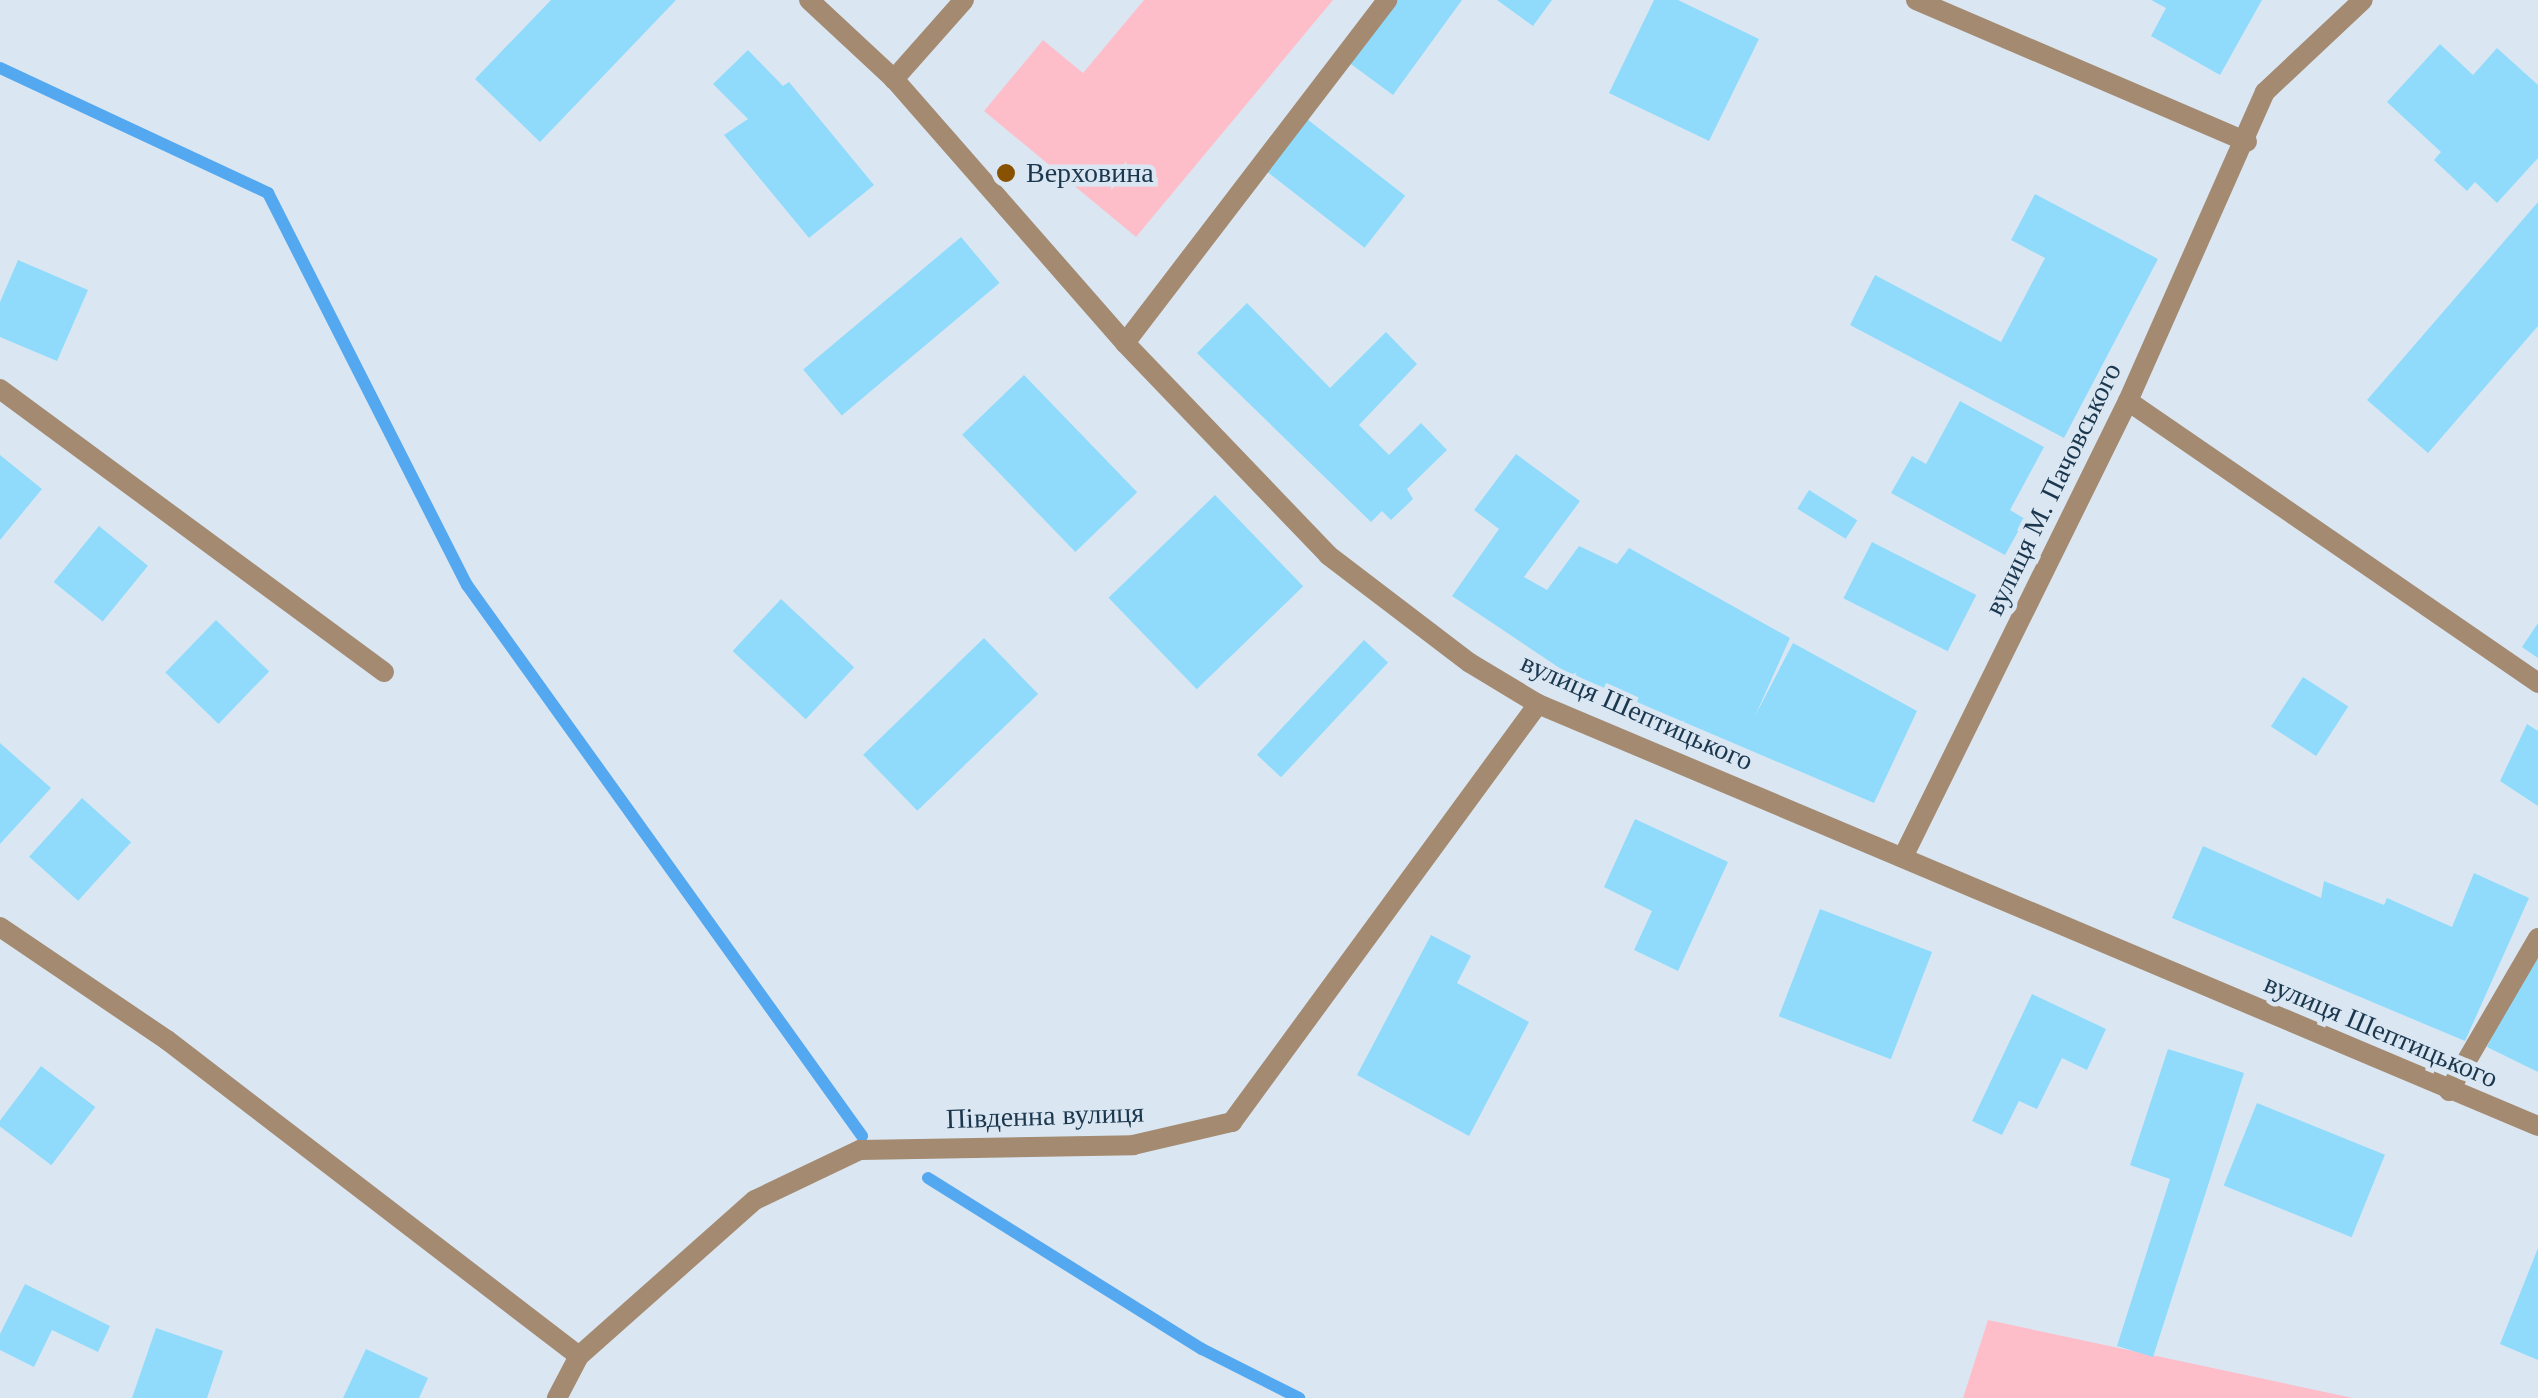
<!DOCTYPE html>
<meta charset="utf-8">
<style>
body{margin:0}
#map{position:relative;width:2538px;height:1398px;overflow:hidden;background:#dae7f3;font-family:"Times New Roman",serif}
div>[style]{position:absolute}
.green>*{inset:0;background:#fdbeca}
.stream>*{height:12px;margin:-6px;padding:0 6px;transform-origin:6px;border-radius:6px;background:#54a8f0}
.building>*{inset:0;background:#90dbfb;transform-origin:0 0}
.service>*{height:20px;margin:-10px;padding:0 10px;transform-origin:10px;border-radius:10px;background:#a48a70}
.minor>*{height:20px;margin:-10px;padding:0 10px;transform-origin:10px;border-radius:10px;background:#a48a70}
.tertiary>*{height:20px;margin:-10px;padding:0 10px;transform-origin:10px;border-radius:10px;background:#a48a70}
.dots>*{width:28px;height:28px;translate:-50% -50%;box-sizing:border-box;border:5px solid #dae7f3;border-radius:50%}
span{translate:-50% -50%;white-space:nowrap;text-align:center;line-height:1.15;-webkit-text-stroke:9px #dae7f3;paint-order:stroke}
.poi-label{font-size:28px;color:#1b374e}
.left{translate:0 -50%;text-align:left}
.street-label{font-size:28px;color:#1b374e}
</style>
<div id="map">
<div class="green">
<i style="clip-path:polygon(1144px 0,1333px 0,1136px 237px,984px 111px,1043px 40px,1083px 73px)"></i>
<i style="clip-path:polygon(1988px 1320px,2353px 1398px,1963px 1398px)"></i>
</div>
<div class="stream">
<i style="left:0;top:68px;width:296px;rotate:25deg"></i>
<i style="left:268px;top:193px;width:440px;rotate:63.1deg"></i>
<i style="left:467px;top:585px;width:678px;rotate:54.36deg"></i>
<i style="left:928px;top:1178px;width:323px;rotate:32deg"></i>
<i style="left:1202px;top:1349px;width:109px;rotate:26.8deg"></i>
</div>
<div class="building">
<i style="clip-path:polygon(551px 0,676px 0,540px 142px,475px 79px)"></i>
<i style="clip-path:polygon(1387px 0,1462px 0,1393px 95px,1344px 59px)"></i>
<i style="clip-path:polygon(1497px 0,1552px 0,1533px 26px)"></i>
<i style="clip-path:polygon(1654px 0,1678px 0,1759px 39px,1709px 141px,1609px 93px)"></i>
<i style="clip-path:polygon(2151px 0,2262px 0,2220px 75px,2151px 36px,2166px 8px)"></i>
<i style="clip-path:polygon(2440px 44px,2473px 75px,2497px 48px,2538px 85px,2538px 158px,2497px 203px,2475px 182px,2467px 191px,2434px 160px,2441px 152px,2387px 102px)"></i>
<i style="clip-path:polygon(748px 50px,783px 86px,789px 82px,874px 185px,809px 238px,724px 135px,748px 119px,713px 84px)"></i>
<i style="left:1298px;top:112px;width:136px;height:66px;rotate:38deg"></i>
<i style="clip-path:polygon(2035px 194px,2158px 259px,2064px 438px,1850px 325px,1875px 275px,2001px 342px,2045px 258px,2011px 240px)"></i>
<i style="clip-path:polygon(2538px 202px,2538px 326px,2428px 453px,2367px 400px)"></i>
<i style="left:961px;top:237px;width:60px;height:206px;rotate:50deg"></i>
<i style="clip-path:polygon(18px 260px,88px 290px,57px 361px,0 337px,0 302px)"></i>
<i style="clip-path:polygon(1247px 303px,1330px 388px,1386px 332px,1417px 364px,1359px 425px,1389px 455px,1421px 423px,1447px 450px,1407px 489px,1413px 499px,1391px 520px,1382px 511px,1371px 522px,1197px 353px)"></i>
<i style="left:1024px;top:375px;width:163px;height:86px;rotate:46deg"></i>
<i style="clip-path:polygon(1960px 401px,2044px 447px,2010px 510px,2025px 519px,2005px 555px,1891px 493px,1912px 456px,1926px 464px)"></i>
<i style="clip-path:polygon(1516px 454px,1580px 501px,1524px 577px,1547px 590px,1579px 546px,1617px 564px,1629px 548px,1790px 638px,1755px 716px,1793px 643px,1917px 711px,1874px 803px,1564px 671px,1452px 596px,1499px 529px,1474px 510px)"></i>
<i style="clip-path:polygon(0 455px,42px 489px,0 540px)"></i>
<i style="left:1809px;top:490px;width:57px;height:22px;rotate:32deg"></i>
<i style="left:1215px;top:495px;width:127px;height:148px;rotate:46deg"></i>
<i style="left:99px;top:526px;width:63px;height:72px;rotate:39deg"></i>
<i style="left:1872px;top:542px;width:117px;height:63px;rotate:27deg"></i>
<i style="left:781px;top:599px;width:100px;height:71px;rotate:43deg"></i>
<i style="left:216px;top:620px;width:74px;height:73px;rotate:44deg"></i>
<i style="clip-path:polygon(2538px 623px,2538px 658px,2522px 647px)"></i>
<i style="left:984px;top:638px;width:78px;height:168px;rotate:46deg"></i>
<i style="left:1364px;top:640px;width:33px;height:157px;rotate:43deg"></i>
<i style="left:2303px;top:677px;width:54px;height:59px;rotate:33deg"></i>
<i style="clip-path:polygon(2527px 724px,2538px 731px,2538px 806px,2500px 781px)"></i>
<i style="clip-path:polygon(0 743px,51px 788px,0 844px)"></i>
<i style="left:82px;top:798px;width:66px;height:79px;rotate:42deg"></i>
<i style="clip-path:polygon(1635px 819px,1728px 862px,1678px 971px,1634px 950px,1652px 911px,1604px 887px)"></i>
<i style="clip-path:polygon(2203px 846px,2321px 898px,2324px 881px,2384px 905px,2387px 898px,2452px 927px,2474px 873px,2529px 898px,2465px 1041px,2172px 918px)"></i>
<i style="left:1820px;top:909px;width:120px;height:115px;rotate:21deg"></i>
<i style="clip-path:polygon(1431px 935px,1471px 956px,1457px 983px,1529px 1022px,1469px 1136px,1357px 1075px)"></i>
<i style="clip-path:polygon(2538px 940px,2538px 1072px,2487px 1047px)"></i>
<i style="clip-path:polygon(2032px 994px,2106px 1029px,2087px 1070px,2062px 1058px,2037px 1109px,2019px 1101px,2002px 1135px,1972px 1121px)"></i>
<i style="clip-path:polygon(2168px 1049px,2244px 1073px,2153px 1357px,2117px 1346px,2170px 1179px,2130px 1165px)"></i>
<i style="left:41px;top:1066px;width:68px;height:73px;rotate:37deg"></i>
<i style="left:2257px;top:1103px;width:138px;height:89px;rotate:22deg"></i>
<i style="clip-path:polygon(2538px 1248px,2538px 1360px,2500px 1344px)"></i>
<i style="clip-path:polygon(25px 1284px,110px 1326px,98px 1352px,52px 1330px,34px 1367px,0 1350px,0 1334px)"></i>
<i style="clip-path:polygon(156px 1328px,223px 1351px,207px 1398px,132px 1398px)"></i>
<i style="clip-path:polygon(366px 1349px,428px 1378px,419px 1398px,343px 1398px)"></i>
</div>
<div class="service">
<i style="left:2128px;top:401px;width:498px;rotate:34.5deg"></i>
<i style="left:2449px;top:1091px;width:177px;rotate:-59.8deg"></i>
</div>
<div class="minor">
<i style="left:809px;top:0;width:116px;rotate:42.9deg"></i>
<i style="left:1916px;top:0;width:360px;rotate:23.2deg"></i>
<i style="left:1125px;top:343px;width:432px;rotate:-52.6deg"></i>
<i style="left:0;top:389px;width:477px;rotate:36.4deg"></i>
<i style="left:1903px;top:857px;width:508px;rotate:-63.74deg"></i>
<i style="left:2128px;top:401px;width:338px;rotate:-66.1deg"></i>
<i style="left:2265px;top:92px;width:134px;rotate:-43.2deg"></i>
<i style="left:0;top:927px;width:202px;rotate:34.1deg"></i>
<i style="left:167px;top:1040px;width:519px;rotate:37.49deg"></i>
<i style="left:557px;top:1398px;width:47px;rotate:-62.4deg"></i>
<i style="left:579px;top:1356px;width:235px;rotate:-41.6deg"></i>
<i style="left:755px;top:1200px;width:116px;rotate:-25.5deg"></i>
<i style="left:860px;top:1150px;width:273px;rotate:-1deg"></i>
<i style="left:1133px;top:1145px;width:102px;rotate:-13.1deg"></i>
<i style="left:1232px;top:1122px;width:518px;rotate:-53.79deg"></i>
</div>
<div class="tertiary">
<i style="left:964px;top:0;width:106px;rotate:131.5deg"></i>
<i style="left:894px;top:79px;width:351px;rotate:48.8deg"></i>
<i style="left:1125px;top:343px;width:294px;rotate:46.2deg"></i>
<i style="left:1328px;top:555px;width:178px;rotate:37.3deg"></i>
<i style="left:1470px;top:663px;width:79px;rotate:31.1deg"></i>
<i style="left:1538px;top:704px;width:1085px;rotate:22.88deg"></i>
</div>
<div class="dots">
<i style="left:1006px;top:173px;background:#895202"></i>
</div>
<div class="poi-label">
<span class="left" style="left:1026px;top:173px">Верховина</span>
</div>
<div class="street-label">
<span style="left:2053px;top:489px;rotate:-64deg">вулиця М. Пачовського</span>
<span style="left:1637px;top:712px;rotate:24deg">вулиця Шептицького</span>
<span style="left:2381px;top:1031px;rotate:23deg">вулиця Шептицького</span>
<span style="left:1045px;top:1116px;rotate:-2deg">Південна вулиця</span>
</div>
</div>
